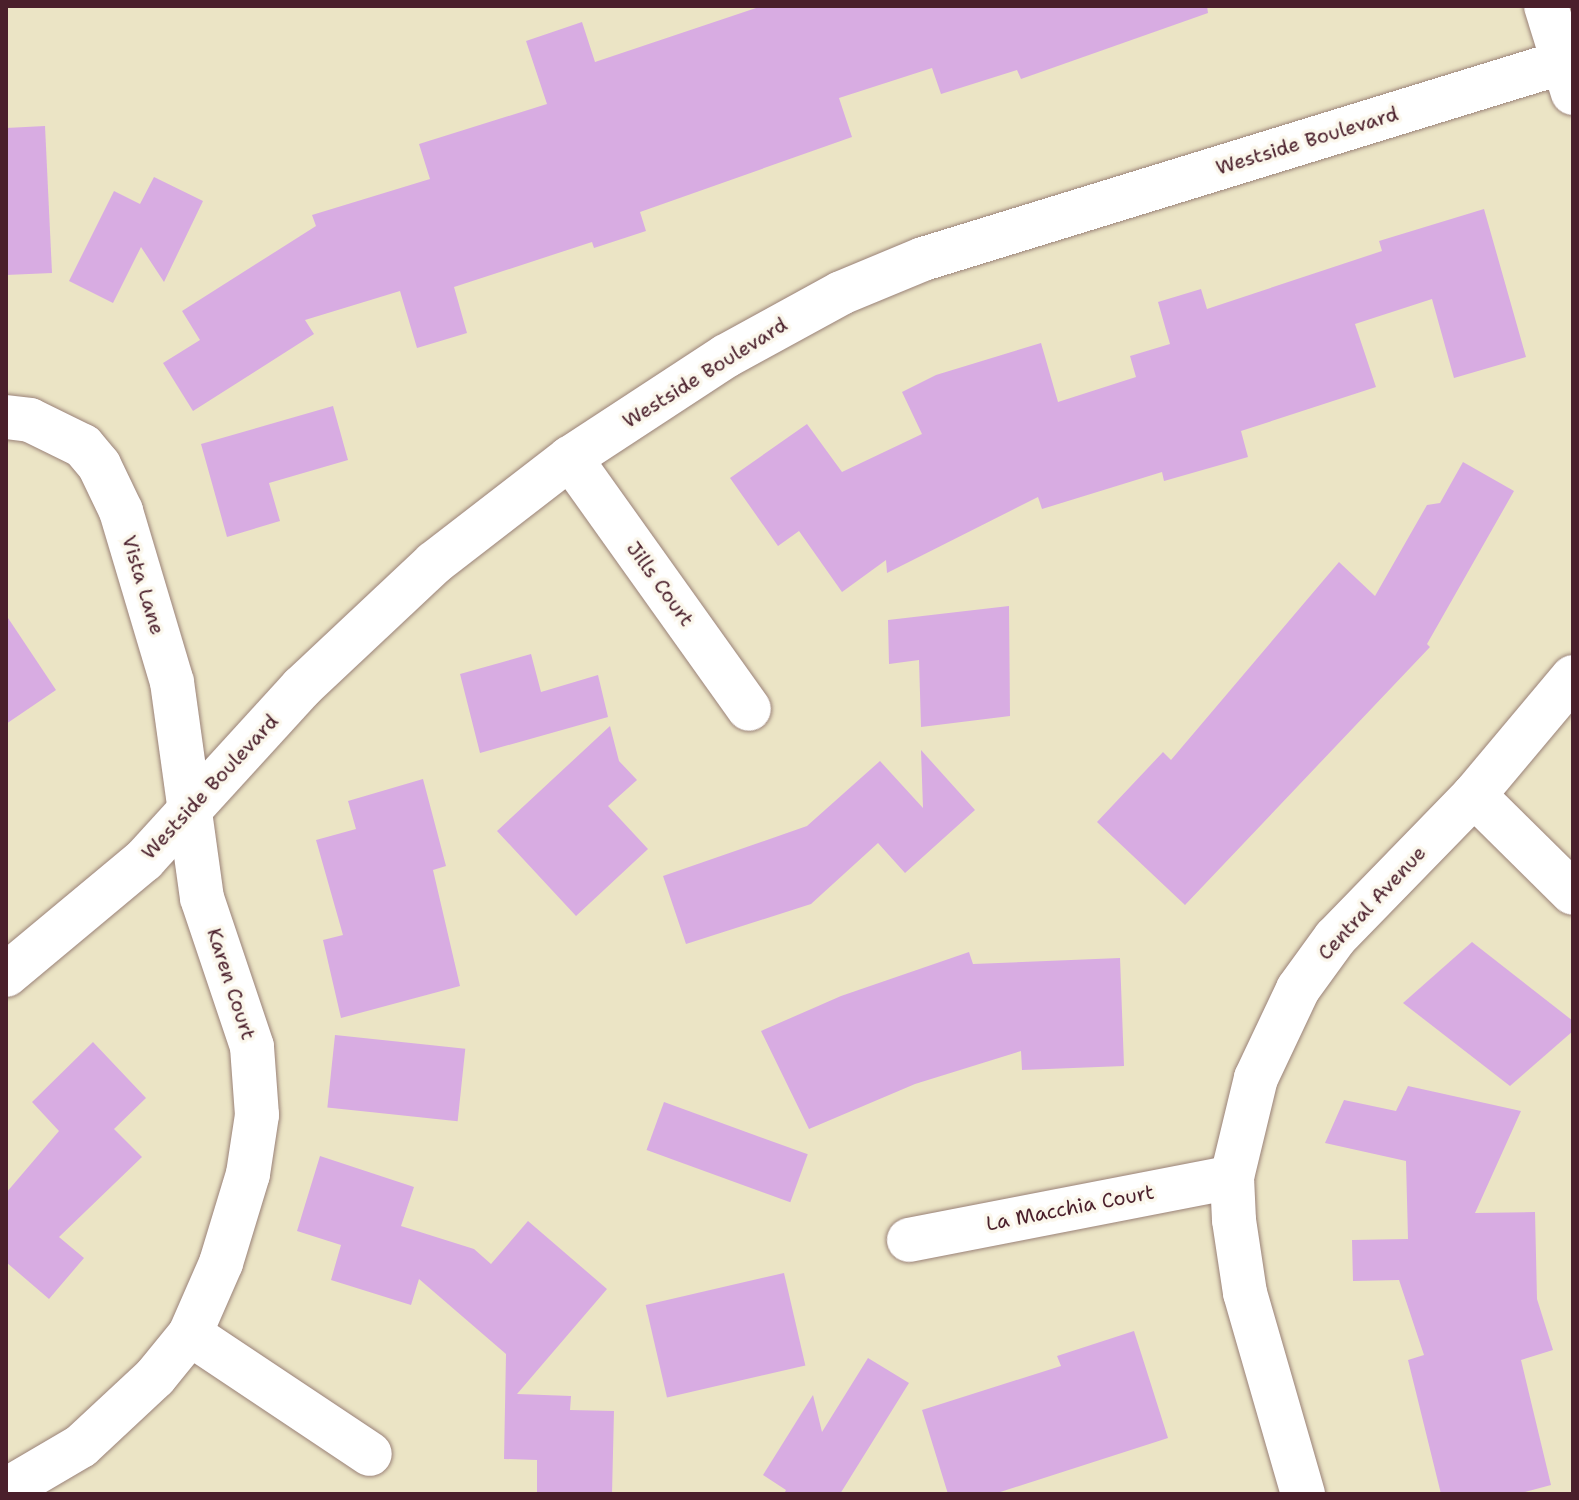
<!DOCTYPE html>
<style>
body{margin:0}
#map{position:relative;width:1579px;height:1500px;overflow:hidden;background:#ebe4c5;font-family:"Shantell Sans",sans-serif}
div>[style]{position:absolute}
.building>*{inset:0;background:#d8ace2;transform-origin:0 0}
.roads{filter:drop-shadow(0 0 2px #9a8278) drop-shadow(0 0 2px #9a8278)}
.minor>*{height:44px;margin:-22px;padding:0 22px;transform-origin:22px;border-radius:22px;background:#fff}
.tertiary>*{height:44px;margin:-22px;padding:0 22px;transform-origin:22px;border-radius:22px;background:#fff}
span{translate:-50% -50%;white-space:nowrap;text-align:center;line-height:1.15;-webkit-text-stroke:7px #fbf7ec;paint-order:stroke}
.street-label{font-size:20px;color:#4a1f2b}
.frame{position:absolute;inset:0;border:8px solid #4a1f2b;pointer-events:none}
</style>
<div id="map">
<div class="building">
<i style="clip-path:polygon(762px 6px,1207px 6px,1208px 13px,1021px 79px,1017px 70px,941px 94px,932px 68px,839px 98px,852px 137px,640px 212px,646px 231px,594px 248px,592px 242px,454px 287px,467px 333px,417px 348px,400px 291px,305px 320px,314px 334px,193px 411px,163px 363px,200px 340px,182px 311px,316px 226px,312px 215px,430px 179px,419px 144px,547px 104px,526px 41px,582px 22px,595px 62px)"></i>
<i style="clip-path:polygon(45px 126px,52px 273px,6px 275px,6px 128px)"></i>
<i style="clip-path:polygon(154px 177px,203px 201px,164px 282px,141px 247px,113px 303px,69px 281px,114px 191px,140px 204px)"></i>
<i style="clip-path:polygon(1484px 209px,1526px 357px,1454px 378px,1432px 299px,1355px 324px,1376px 387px,1241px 431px,1248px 457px,1164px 481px,1162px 472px,1042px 509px,1038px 497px,887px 573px,886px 560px,842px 592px,799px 531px,778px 546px,730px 478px,807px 424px,842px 472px,922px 434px,902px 392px,936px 375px,1041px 343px,1058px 402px,1136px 377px,1130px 356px,1170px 344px,1158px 302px,1201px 289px,1207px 309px,1382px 251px,1379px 241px)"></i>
<i style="clip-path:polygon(333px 406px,348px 460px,269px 483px,280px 521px,227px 537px,201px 444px)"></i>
<i style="clip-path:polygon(1463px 462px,1514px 491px,1427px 644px,1430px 647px,1185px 905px,1097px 822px,1163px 752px,1171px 760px,1339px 562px,1375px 596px,1427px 505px,1440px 503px)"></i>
<i style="clip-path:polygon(1009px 606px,1010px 716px,921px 727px,919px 660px,889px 664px,888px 620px)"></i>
<i style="clip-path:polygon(6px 615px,56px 690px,6px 724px)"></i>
<i style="clip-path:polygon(531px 654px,541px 692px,598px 675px,608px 717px,480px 753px,460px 674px)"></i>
<i style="clip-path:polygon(610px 726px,619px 761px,637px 780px,608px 806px,648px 849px,576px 916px,497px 831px)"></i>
<i style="clip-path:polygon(921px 750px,975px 810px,905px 873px,878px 843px,811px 904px,686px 944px,663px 876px,807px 826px,880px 761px,923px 808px)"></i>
<i style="clip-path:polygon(423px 779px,446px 866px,433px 870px,460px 986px,341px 1018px,323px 940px,343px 935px,316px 840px,356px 829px,348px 801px)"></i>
<i style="clip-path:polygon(1472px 942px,1573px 1021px,1573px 1031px,1510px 1086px,1403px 1003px)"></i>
<i style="clip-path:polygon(969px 952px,973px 964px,1120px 958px,1124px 1066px,1022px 1070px,1021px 1051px,915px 1084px,809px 1129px,761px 1031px,841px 996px)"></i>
<i style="left:335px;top:1035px;width:131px;height:73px;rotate:6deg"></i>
<i style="clip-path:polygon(93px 1042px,146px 1098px,114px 1129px,142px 1157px,59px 1237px,84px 1258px,49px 1299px,6px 1262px,6px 1193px,59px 1131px,32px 1102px)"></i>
<i style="clip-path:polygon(1408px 1086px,1521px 1111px,1475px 1213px,1535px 1212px,1537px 1299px,1553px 1350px,1521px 1360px,1551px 1485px,1517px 1494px,1441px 1494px,1408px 1360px,1424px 1355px,1399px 1280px,1353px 1281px,1352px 1240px,1408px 1239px,1406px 1161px,1325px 1143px,1344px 1100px,1396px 1111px)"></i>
<i style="left:664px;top:1102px;width:153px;height:51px;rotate:20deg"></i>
<i style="clip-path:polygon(320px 1156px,414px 1187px,401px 1226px,474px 1249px,491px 1264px,528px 1221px,607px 1289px,517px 1394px,571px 1396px,570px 1410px,614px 1411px,612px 1494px,537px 1494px,537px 1460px,504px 1459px,506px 1354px,419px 1279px,411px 1305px,331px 1280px,341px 1245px,297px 1231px)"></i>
<i style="left:784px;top:1273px;width:95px;height:142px;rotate:77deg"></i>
<i style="clip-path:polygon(1134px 1331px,1168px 1438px,994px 1494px,948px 1494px,922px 1410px,1061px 1366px,1057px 1356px)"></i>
<i style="clip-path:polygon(868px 1358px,909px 1383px,840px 1494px,784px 1494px,786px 1490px,763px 1475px,813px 1395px,822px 1432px)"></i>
</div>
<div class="roads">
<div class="minor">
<i style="left:6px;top:417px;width:24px;rotate:7deg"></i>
<i style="left:30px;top:420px;width:59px;rotate:26.1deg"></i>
<i style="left:83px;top:446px;width:25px;rotate:50deg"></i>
<i style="left:99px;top:465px;width:51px;rotate:64.4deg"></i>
<i style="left:121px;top:511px;width:178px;rotate:73.4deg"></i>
<i style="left:172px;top:682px;width:218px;rotate:82.1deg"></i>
<i style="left:202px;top:898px;width:157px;rotate:71.4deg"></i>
<i style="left:252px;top:1047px;width:68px;rotate:85.8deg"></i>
<i style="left:257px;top:1115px;width:60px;rotate:98.7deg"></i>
<i style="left:248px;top:1174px;width:93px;rotate:106.9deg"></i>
<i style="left:221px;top:1263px;width:77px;rotate:113.6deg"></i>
<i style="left:190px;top:1334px;width:55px;rotate:129.1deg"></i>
<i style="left:155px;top:1377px;width:101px;rotate:137deg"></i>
<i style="left:81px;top:1446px;width:87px;rotate:149.6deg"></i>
<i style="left:570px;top:458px;width:308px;rotate:54.5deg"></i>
<i style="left:1474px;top:795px;width:139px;rotate:44.7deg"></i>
<i style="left:909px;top:1240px;width:329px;rotate:-11deg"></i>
<i style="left:190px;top:1334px;width:216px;rotate:33.7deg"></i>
</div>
<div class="tertiary">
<i style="left:1546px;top:6px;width:91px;rotate:72.8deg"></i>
<i style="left:6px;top:975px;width:180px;rotate:-39.8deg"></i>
<i style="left:144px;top:860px;width:234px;rotate:-47.6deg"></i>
<i style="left:302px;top:687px;width:181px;rotate:-43.2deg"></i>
<i style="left:434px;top:563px;width:172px;rotate:-37.7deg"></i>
<i style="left:570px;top:458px;width:186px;rotate:-33.2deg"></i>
<i style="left:726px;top:356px;width:131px;rotate:-28.7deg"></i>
<i style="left:841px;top:293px;width:89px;rotate:-22.5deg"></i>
<i style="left:923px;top:259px;width:680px;rotate:-17.1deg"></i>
<i style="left:1303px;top:1494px;width:209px;rotate:-106.1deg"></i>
<i style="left:1245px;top:1293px;width:74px;rotate:-98.6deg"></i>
<i style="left:1234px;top:1220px;width:43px;rotate:-92.7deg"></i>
<i style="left:1232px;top:1177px;width:102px;rotate:-76.4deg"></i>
<i style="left:1256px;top:1078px;width:98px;rotate:-64.7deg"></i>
<i style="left:1298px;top:989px;width:63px;rotate:-54deg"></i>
<i style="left:1335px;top:938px;width:199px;rotate:-45.8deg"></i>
<i style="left:1474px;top:795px;width:154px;rotate:-50deg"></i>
</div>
</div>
<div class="street-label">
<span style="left:1307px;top:141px;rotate:-17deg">Westside Boulevard</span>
<span style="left:705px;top:373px;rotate:-32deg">Westside Boulevard</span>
<span style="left:660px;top:584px;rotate:54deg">Jills Court</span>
<span style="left:143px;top:585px;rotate:73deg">Vista Lane</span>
<span style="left:210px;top:787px;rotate:-47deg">Westside Boulevard</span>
<span style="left:1372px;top:903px;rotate:-47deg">Central Avenue</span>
<span style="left:231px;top:984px;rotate:72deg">Karen Court</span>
<span style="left:1070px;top:1208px;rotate:-11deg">La Macchia Court</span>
</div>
<div class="frame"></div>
</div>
